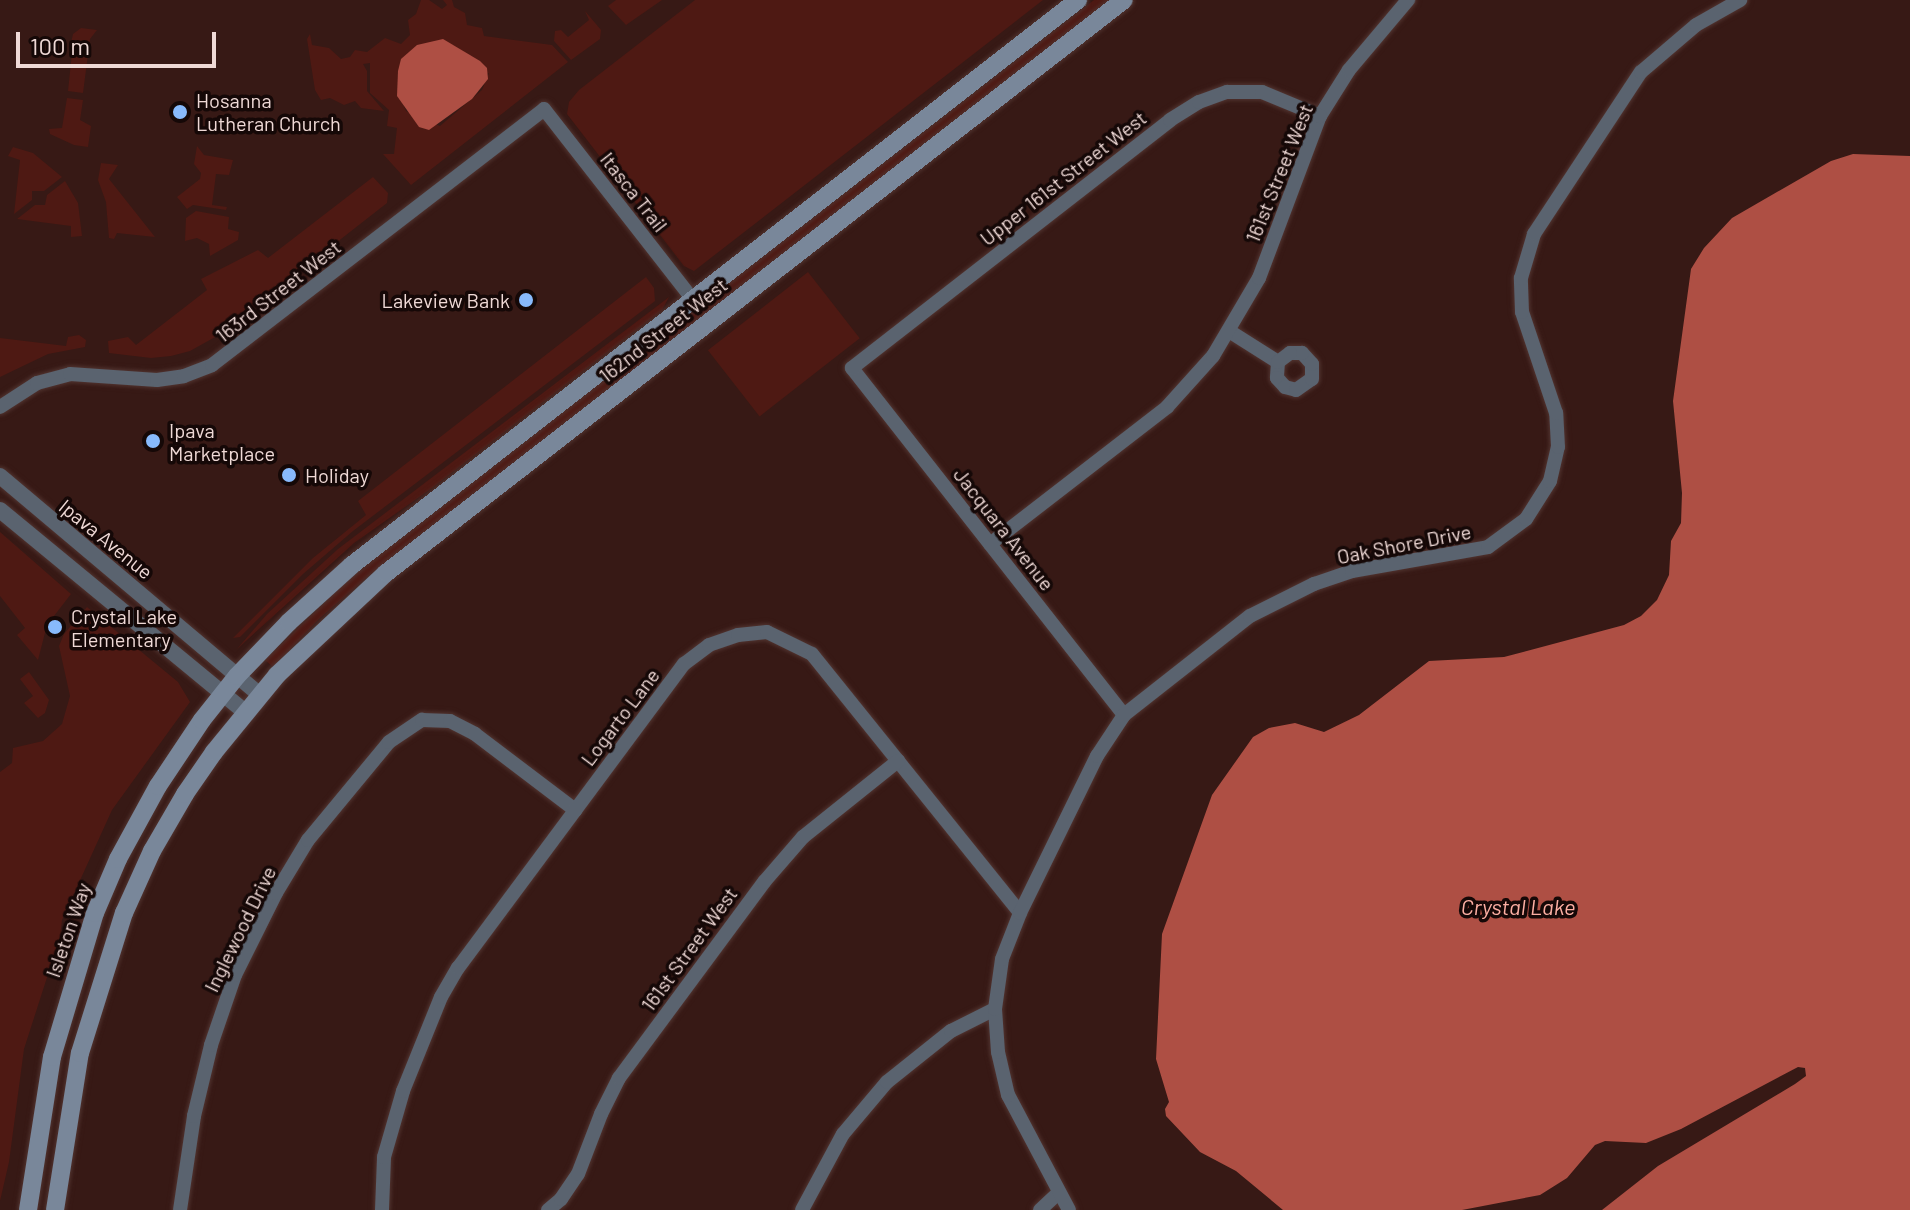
<!DOCTYPE html>
<style>
body{margin:0}
#map{position:relative;width:1910px;height:1210px;overflow:hidden;background:#371915;font-family:Barlow,sans-serif}
div>[style]{position:absolute}
.green>*{inset:0;background:#4e1913;transform-origin:0 0}
.water>*{inset:0;background:#ae4f44}
.roads{filter:drop-shadow(0 0 2px #513430) drop-shadow(0 0 2px #513430)}
.minor>*{height:14px;margin:-7px;padding:0 7px;transform-origin:7px;border-radius:7px;background:#5a636f}
.tertiary>*{height:16px;margin:-8px;padding:0 8px;transform-origin:8px;border-radius:8px;background:#5a636f}
.secondary>*{height:18px;margin:-9px;padding:0 9px;transform-origin:9px;border-radius:9px;background:#79879a}
.dots>*{width:22px;height:22px;translate:-50% -50%;box-sizing:border-box;border:4px solid #150807;border-radius:50%}
span{translate:-50% -50%;white-space:nowrap;text-align:center;line-height:1.15;-webkit-text-stroke:7px #150807;paint-order:stroke}
.poi-label{font-size:20px;color:#efd9d6}
.left{translate:0 -50%;text-align:left}
.right{translate:-100% -50%;text-align:right}
.street-label{font-size:20px;color:#efd9d6}
.water-label{font-size:22px;color:#fdafa3;font-style:italic}
.scale{position:absolute;left:16px;top:32px;width:200px;height:36px;box-sizing:border-box;border:4px solid #efd9d6;border-top:0;padding-left:10px;font-size:24px;line-height:28px;white-space:nowrap;color:#efd9d6;-webkit-text-stroke:6px #150807;paint-order:stroke}
</style>
<div id="map">
<div class="green">
<i style="clip-path:polygon(evenodd,421px 0,429px 0,442px 9px,447px 5px,443px 0,452px 0,454px 7px,465px 13px,467px 25px,482px 28px,484px 36px,552px 45px,568px 62px,411px 185px,383px 154px,394px 154px,397px 128px,387px 126px,389px 110px,370px 93px,370px 63px,363px 64px,367px 71px,367px 91px,384px 111px,361px 108px,355px 101px,344px 105px,330px 98px,321px 100px,315px 90px,307px 39px,310px 34px,312px 45px,329px 48px,341px 59px,350px 57px,355px 50px,367px 52px,385px 38px,401px 44px,410px 35px,408px 20px,416px 14px,421px 0,489px 73px,482px 90px,440px 126px,406px 111px,403px 104px,489px 73px)"></i>
<i style="clip-path:polygon(616px 0,662px 0,626px 25px,608px 6px)"></i>
<i style="clip-path:polygon(695px 0,1043px 0,694px 271px,684px 266px,567px 114px,569px 102px,579px 90px)"></i>
<i style="clip-path:polygon(1094px 0,1112px 0,367px 577px,319px 619px,273px 667px,265px 660px,360px 569px)"></i>
<i style="clip-path:polygon(585px 11px,601px 30px,600px 39px,571px 60px,554px 41px,555px 31px,561px 30px,568px 37px,589px 20px)"></i>
<i style="clip-path:polygon(81px 28px,97px 30px,90px 39px,83px 93px,68px 91px,72px 53px,69px 52px,73px 34px)"></i>
<i style="clip-path:polygon(67px 98px,83px 100px,80px 120px,91px 126px,88px 147px,74px 145px,50px 134px,49px 129px,62px 128px)"></i>
<i style="clip-path:polygon(197px 146px,204px 155px,233px 160px,229px 175px,216px 174px,212px 205px,227px 207px,226px 210px,193px 205px,187px 209px,177px 197px,200px 179px,201px 173px,194px 164px)"></i>
<i style="clip-path:polygon(13px 147px,33px 153px,62px 177px,44px 191px,32px 191px,32px 200px,14px 214px,20px 160px,8px 156px)"></i>
<i style="clip-path:polygon(101px 163px,118px 165px,109px 179px,155px 237px,117px 233px,114px 239px,109px 238px,106px 202px,98px 180px)"></i>
<i style="clip-path:polygon(373px 177px,388px 193px,387px 203px,217px 336px,190px 351px,171px 356px,151px 358px,109px 353px,108px 341px,128px 337px,136px 345px,207px 290px,201px 279px,258px 250px,268px 258px)"></i>
<i style="clip-path:polygon(65px 181px,78px 203px,82px 236px,71px 237px,71px 226px,17px 219px,35px 205px,45px 205px,47px 195px)"></i>
<i style="clip-path:polygon(196px 211px,229px 217px,228px 229px,239px 232px,238px 240px,210px 256px,209px 244px,197px 238px,185px 241px,186px 218px)"></i>
<i style="left:808px;top:272px;width:84px;height:127px;rotate:52deg"></i>
<i style="clip-path:polygon(646px 277px,654px 288px,655px 301px,353px 531px,303px 574px,240px 637px,233px 638px,313px 558px,366px 515px,358px 501px)"></i>
<i style="clip-path:polygon(669px 297px,662px 310px,432px 488px,354px 543px,237px 649px,267px 614px,338px 549px)"></i>
<i style="clip-path:polygon(79px 335px,86px 340px,85px 347px,48px 354px,0 377px,0 338px,66px 346px,68px 337px)"></i>
<i style="clip-path:polygon(0 532px,71px 594px,47px 625px,38px 660px,17px 635px,25px 628px,0 596px)"></i>
<i style="clip-path:polygon(87px 607px,178px 682px,190px 702px,112px 810px,62px 920px,60px 937px,24px 1049px,9px 1162px,0 1201px,0 772px,12px 763px,13px 748px,43px 741px,62px 724px,70px 696px,59px 646px,64px 634px)"></i>
<i style="clip-path:polygon(29px 672px,49px 700px,45px 713px,38px 718px,24px 703px,33px 696px,20px 679px)"></i>
</div>
<div class="water">
<i style="clip-path:polygon(443px 39px,480px 61px,487px 68px,488px 79px,472px 99px,429px 130px,419px 127px,397px 96px,398px 71px,401px 59px,417px 45px)"></i>
<i style="clip-path:polygon(1853px 154px,1910px 156px,1910px 1210px,1602px 1210px,1658px 1166px,1795px 1084px,1806px 1076px,1805px 1068px,1798px 1067px,1681px 1129px,1646px 1143px,1605px 1141px,1595px 1145px,1567px 1178px,1540px 1195px,1462px 1210px,1283px 1210px,1236px 1171px,1200px 1152px,1166px 1116px,1165px 1109px,1169px 1102px,1156px 1059px,1162px 934px,1212px 795px,1253px 737px,1269px 728px,1295px 723px,1324px 732px,1359px 715px,1429px 661px,1504px 657px,1624px 625px,1641px 616px,1657px 600px,1669px 575px,1671px 541px,1681px 523px,1682px 493px,1673px 401px,1691px 269px,1704px 248px,1732px 218px,1831px 161px)"></i>
</div>
<div class="roads">
<div class="minor">
<i style="left:1229px;top:331px;width:58px;rotate:32.3deg"></i>
<i style="left:1278px;top:362px;width:16px;rotate:94deg"></i>
<i style="left:1277px;top:378px;width:12px;rotate:48deg"></i>
<i style="left:1285px;top:387px;width:11px;rotate:15deg"></i>
<i style="left:1296px;top:390px;width:19px;rotate:-35deg"></i>
<i style="left:1312px;top:379px;width:15px;rotate:-90deg"></i>
<i style="left:1312px;top:364px;width:15px;rotate:-132deg"></i>
<i style="left:1302px;top:353px;width:12px;rotate:180deg"></i>
<i style="left:1290px;top:353px;width:15px;rotate:143deg"></i>
<i style="left:0;top:407px;width:44px;rotate:-33deg"></i>
<i style="left:37px;top:383px;width:34px;rotate:-15deg"></i>
<i style="left:70px;top:374px;width:87px;rotate:3.9deg"></i>
<i style="left:157px;top:380px;width:27px;rotate:-8deg"></i>
<i style="left:184px;top:376px;width:30px;rotate:-21deg"></i>
<i style="left:212px;top:365px;width:419px;rotate:-37.6deg"></i>
<i style="left:544px;top:109px;width:242px;rotate:52deg"></i>
<i style="left:990px;top:544px;width:224px;rotate:-37.7deg"></i>
<i style="left:1167px;top:407px;width:69px;rotate:-48deg"></i>
<i style="left:1213px;top:356px;width:91px;rotate:-59.5deg"></i>
<i style="left:1259px;top:278px;width:173px;rotate:-69.4deg"></i>
<i style="left:1320px;top:116px;width:54px;rotate:-57.8deg"></i>
<i style="left:1349px;top:70px;width:92px;rotate:-49.9deg"></i>
<i style="left:1124px;top:715px;width:441px;rotate:-128.1deg"></i>
<i style="left:852px;top:368px;width:403px;rotate:-37.9deg"></i>
<i style="left:1170px;top:120px;width:34px;rotate:-32deg"></i>
<i style="left:1199px;top:102px;width:30px;rotate:-20deg"></i>
<i style="left:1227px;top:92px;width:35px"></i>
<i style="left:1262px;top:92px;width:63px;rotate:22.5deg"></i>
<i style="left:180px;top:1210px;width:95px;rotate:-81.5deg"></i>
<i style="left:194px;top:1116px;width:73px;rotate:-76.5deg"></i>
<i style="left:211px;top:1045px;width:74px;rotate:-71.1deg"></i>
<i style="left:235px;top:975px;width:92px;rotate:-63.4deg"></i>
<i style="left:276px;top:893px;width:62px;rotate:-58.9deg"></i>
<i style="left:308px;top:840px;width:127px;rotate:-50.4deg"></i>
<i style="left:389px;top:742px;width:40px;rotate:-34deg"></i>
<i style="left:422px;top:720px;width:28px;rotate:2deg"></i>
<i style="left:450px;top:721px;width:28px;rotate:27deg"></i>
<i style="left:475px;top:734px;width:126px;rotate:37.2deg"></i>
<i style="left:382px;top:1210px;width:53px;rotate:-87.8deg"></i>
<i style="left:384px;top:1157px;width:69px;rotate:-73.9deg"></i>
<i style="left:403px;top:1091px;width:101px;rotate:-68deg"></i>
<i style="left:441px;top:997px;width:34px;rotate:-60deg"></i>
<i style="left:458px;top:968px;width:379px;rotate:-53.4deg"></i>
<i style="left:684px;top:664px;width:31px;rotate:-37deg"></i>
<i style="left:709px;top:645px;width:31px;rotate:-19deg"></i>
<i style="left:738px;top:635px;width:29px;rotate:-6deg"></i>
<i style="left:767px;top:632px;width:50px;rotate:26.1deg"></i>
<i style="left:812px;top:654px;width:332px;rotate:51.2deg"></i>
<i style="left:548px;top:1210px;width:17px;rotate:-40deg"></i>
<i style="left:561px;top:1199px;width:30px;rotate:-56deg"></i>
<i style="left:578px;top:1174px;width:64px;rotate:-69deg"></i>
<i style="left:601px;top:1114px;width:40px;rotate:-63.4deg"></i>
<i style="left:619px;top:1078px;width:244px;rotate:-53.5deg"></i>
<i style="left:764px;top:882px;width:60px;rotate:-49.1deg"></i>
<i style="left:803px;top:837px;width:122px;rotate:-38.7deg"></i>
<i style="left:802px;top:1210px;width:86px;rotate:-61.7deg"></i>
<i style="left:843px;top:1134px;width:68px;rotate:-49.8deg"></i>
<i style="left:887px;top:1082px;width:82px;rotate:-38.6deg"></i>
<i style="left:951px;top:1031px;width:49px;rotate:-26.6deg"></i>
<i style="left:1040px;top:1210px;width:23px;rotate:-43deg"></i>
<i style="left:1069px;top:1210px;width:130px;rotate:-117.9deg"></i>
<i style="left:1008px;top:1095px;width:44px;rotate:-103.1deg"></i>
<i style="left:998px;top:1052px;width:43px;rotate:-94deg"></i>
<i style="left:995px;top:1009px;width:50px;rotate:-82deg"></i>
<i style="left:1002px;top:959px;width:49px;rotate:-68.6deg"></i>
<i style="left:1020px;top:913px;width:175px;rotate:-63.9deg"></i>
<i style="left:1097px;top:756px;width:49px;rotate:-56.6deg"></i>
<i style="left:1124px;top:715px;width:160px;rotate:-38.2deg"></i>
<i style="left:1250px;top:616px;width:72px;rotate:-26.6deg"></i>
<i style="left:1314px;top:584px;width:40px;rotate:-18.9deg"></i>
<i style="left:1352px;top:571px;width:138px;rotate:-10deg"></i>
<i style="left:1488px;top:547px;width:47px;rotate:-36.4deg"></i>
<i style="left:1526px;top:519px;width:45px;rotate:-57.7deg"></i>
<i style="left:1550px;top:481px;width:35px;rotate:-77deg"></i>
<i style="left:1558px;top:447px;width:34px;rotate:-93deg"></i>
<i style="left:1556px;top:413px;width:107px;rotate:-108.6deg"></i>
<i style="left:1522px;top:312px;width:34px;rotate:-92deg"></i>
<i style="left:1521px;top:278px;width:46px;rotate:-73.5deg"></i>
<i style="left:1534px;top:234px;width:194px;rotate:-56.6deg"></i>
<i style="left:1641px;top:72px;width:72px;rotate:-40.5deg"></i>
<i style="left:1696px;top:25px;width:51px;rotate:-29.6deg"></i>
</div>
<div class="tertiary">
<i style="left:0;top:476px;width:340px;rotate:40.1deg"></i>
<i style="left:0;top:510px;width:318px;rotate:39.5deg"></i>
</div>
<div class="secondary">
<i style="left:28px;top:1210px;width:155px;rotate:-81.1deg"></i>
<i style="left:52px;top:1057px;width:150px;rotate:-73.4deg"></i>
<i style="left:95px;top:913px;width:59px;rotate:-66.9deg"></i>
<i style="left:118px;top:859px;width:83px;rotate:-61.3deg"></i>
<i style="left:158px;top:786px;width:79px;rotate:-56.3deg"></i>
<i style="left:202px;top:720px;width:56px;rotate:-51.5deg"></i>
<i style="left:237px;top:676px;width:75px;rotate:-46.1deg"></i>
<i style="left:289px;top:622px;width:85px;rotate:-42.1deg"></i>
<i style="left:352px;top:565px;width:920px;rotate:-37.89deg"></i>
<i style="left:55px;top:1210px;width:159px;rotate:-81deg"></i>
<i style="left:80px;top:1053px;width:147px;rotate:-72.6deg"></i>
<i style="left:124px;top:913px;width:68px;rotate:-65.7deg"></i>
<i style="left:152px;top:851px;width:66px;rotate:-59.9deg"></i>
<i style="left:185px;top:794px;width:51px;rotate:-55.4deg"></i>
<i style="left:214px;top:752px;width:99px;rotate:-50.7deg"></i>
<i style="left:277px;top:675px;width:149px;rotate:-43.1deg"></i>
<i style="left:386px;top:573px;width:934px;rotate:-37.83deg"></i>
</div>
</div>
<div class="dots">
<i style="left:180px;top:112px;background:#88bafc"></i>
<i style="left:526px;top:300px;background:#88bafc"></i>
<i style="left:153px;top:441px;background:#88bafc"></i>
<i style="left:289px;top:475px;background:#88bafc"></i>
<i style="left:55px;top:627px;background:#88bafc"></i>
</div>
<div class="poi-label">
<span class="left" style="left:196px;top:112px">Hosanna<br>Lutheran Church</span>
<span class="right" style="left:510px;top:300px">Lakeview Bank</span>
<span class="left" style="left:169px;top:442px">Ipava<br>Marketplace</span>
<span class="left" style="left:305px;top:475px">Holiday</span>
<span class="left" style="left:71px;top:628px">Crystal Lake<br>Elementary</span>
</div>
<div class="street-label">
<span style="left:1279px;top:173px;rotate:-68deg">161st Street West</span>
<span style="left:1063px;top:178px;rotate:-38deg">Upper 161st Street West</span>
<span style="left:634px;top:192px;rotate:52deg">Itasca Trail</span>
<span style="left:278px;top:291px;rotate:-38deg">163rd Street West</span>
<span style="left:663px;top:330px;rotate:-38deg">162nd Street West</span>
<span style="left:1004px;top:529px;rotate:52deg">Jacquara Avenue</span>
<span style="left:106px;top:539px;rotate:39deg">Ipava Avenue</span>
<span style="left:1404px;top:544px;rotate:-11deg">Oak Shore Drive</span>
<span style="left:620px;top:717px;rotate:-53deg">Logarto Lane</span>
<span style="left:240px;top:929px;rotate:-64deg">Inglewood Drive</span>
<span style="left:68px;top:930px;rotate:-71deg">Isleton Way</span>
<span style="left:689px;top:949px;rotate:-54deg">161st Street West</span>
</div>
<div class="water-label">
<span style="left:1518px;top:907px">Crystal Lake</span>
</div>
<div class="scale">100 m</div>
</div>
